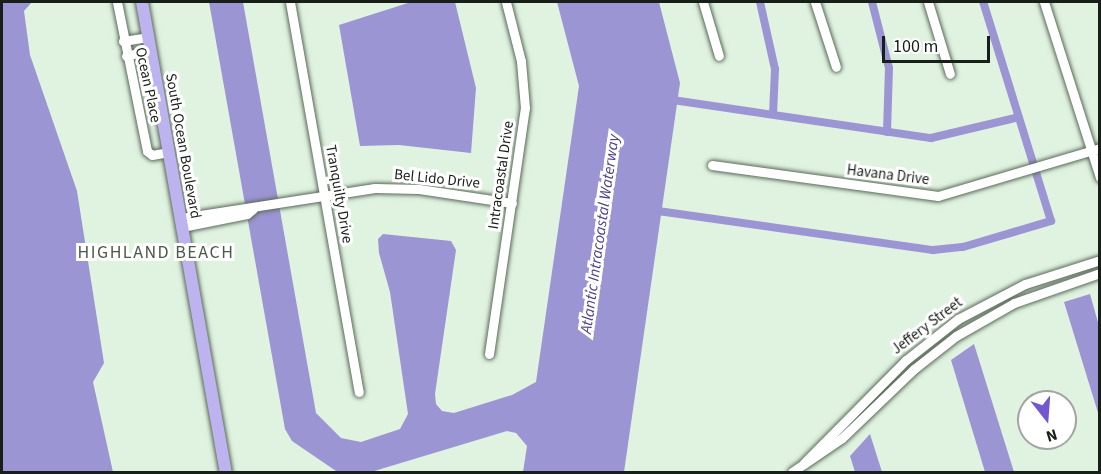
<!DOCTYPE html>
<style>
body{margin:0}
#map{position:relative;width:1101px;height:474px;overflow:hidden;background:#e0f3e0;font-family:"Source Sans 3",sans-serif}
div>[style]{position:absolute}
.water>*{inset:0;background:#9c95d3}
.canal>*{height:8px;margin:-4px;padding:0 4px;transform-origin:4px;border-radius:4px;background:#9c95d3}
.roads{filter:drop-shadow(0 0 2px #5a6a5a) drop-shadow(0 0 2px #5a6a5a)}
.minor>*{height:9px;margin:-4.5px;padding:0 4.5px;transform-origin:4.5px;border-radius:4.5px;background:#fff}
.major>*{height:12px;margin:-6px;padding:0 6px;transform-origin:6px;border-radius:6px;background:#bdb3ef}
span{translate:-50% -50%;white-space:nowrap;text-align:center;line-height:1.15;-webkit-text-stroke:6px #fff;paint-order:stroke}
.street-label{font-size:15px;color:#181e18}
.water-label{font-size:16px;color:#4e3f8a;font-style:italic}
.quarter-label{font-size:18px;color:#4a594a;letter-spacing:1.5px}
.frame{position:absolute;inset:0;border:3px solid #181e18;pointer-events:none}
.north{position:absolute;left:1017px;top:390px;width:60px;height:60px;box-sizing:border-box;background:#fff;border:2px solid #a3a5a3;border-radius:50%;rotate:163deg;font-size:16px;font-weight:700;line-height:24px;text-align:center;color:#181e18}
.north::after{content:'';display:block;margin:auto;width:21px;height:27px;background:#7357d1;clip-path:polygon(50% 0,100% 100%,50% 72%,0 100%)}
.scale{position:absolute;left:882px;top:36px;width:108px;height:27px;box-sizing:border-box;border:3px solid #181e18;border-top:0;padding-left:8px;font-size:18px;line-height:21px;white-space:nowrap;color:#181e18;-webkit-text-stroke:4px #fff;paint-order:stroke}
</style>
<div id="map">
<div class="water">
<i style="clip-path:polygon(2px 2px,32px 2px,24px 11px,30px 55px,77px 191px,104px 363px,93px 382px,113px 472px,2px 472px)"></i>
<i style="clip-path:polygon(209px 2px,243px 2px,316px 413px,341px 438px,361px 442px,400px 429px,408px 414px,390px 292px,379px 253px,378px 239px,383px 234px,451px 241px,456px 250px,435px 394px,436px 404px,442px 411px,454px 413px,512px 395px,536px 382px,579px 86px,557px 2px,659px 2px,680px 83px,624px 472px,523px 472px,527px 446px,516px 433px,507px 431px,371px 472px,336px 471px,292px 441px,285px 429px)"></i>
<i style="clip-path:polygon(411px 2px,455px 2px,476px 88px,471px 153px,399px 145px,360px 146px,339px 25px)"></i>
<i style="clip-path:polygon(1090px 294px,1099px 326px,1099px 416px,1064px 302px)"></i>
<i style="clip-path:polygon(974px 344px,1014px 472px,985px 472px,951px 360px)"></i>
<i style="clip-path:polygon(870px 434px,882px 472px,855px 472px,850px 456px)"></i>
</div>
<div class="canal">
<i style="left:760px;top:2px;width:69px;rotate:77.4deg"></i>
<i style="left:775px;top:69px;width:45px;rotate:92.5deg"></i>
<i style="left:872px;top:2px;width:68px;rotate:75.6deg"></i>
<i style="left:889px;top:68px;width:64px;rotate:91.8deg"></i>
<i style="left:666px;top:99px;width:268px;rotate:8.4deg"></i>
<i style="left:931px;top:138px;width:90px;rotate:-13.4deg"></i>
<i style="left:651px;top:210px;width:285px;rotate:8.1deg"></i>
<i style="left:933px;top:250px;width:30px;rotate:-6deg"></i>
<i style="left:963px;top:247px;width:92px;rotate:-16.5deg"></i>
<i style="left:1051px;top:221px;width:229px;rotate:-107.2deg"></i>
</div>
<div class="roads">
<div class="minor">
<i style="left:117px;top:2px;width:152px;rotate:78.6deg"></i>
<i style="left:147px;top:151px;width:6px;rotate:39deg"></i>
<i style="left:152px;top:155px;width:17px;rotate:-10deg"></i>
<i style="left:290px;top:2px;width:396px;rotate:80deg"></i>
<i style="left:703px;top:2px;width:56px;rotate:73.5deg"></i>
<i style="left:815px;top:2px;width:68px;rotate:72.1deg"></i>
<i style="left:928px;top:2px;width:75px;rotate:73deg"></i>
<i style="left:1044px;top:2px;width:184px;rotate:72.3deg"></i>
<i style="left:123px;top:41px;width:25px;rotate:-9deg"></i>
<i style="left:126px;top:56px;width:25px;rotate:-14deg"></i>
<i style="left:712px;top:165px;width:228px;rotate:7.8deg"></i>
<i style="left:938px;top:196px;width:169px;rotate:-16.5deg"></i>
<i style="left:181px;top:218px;width:196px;rotate:-8.8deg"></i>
<i style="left:375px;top:188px;width:44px;rotate:1.3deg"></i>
<i style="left:419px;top:189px;width:94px;rotate:8.6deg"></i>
<i style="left:182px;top:227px;width:66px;rotate:-11.3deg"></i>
<i style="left:247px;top:214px;width:8px;rotate:-40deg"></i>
<i style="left:489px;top:354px;width:249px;rotate:-81.7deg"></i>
<i style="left:525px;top:108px;width:47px;rotate:-94.9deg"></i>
<i style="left:521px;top:61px;width:61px;rotate:-104.3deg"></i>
<i style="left:804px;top:463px;width:145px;rotate:-45.3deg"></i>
<i style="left:906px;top:360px;width:66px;rotate:-38.3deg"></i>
<i style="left:958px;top:319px;width:76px;rotate:-27.6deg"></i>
<i style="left:1025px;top:284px;width:79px;rotate:-17.7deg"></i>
<i style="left:792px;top:472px;width:60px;rotate:-34.2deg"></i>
<i style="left:842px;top:438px;width:100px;rotate:-43.8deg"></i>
<i style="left:914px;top:369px;width:53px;rotate:-38.2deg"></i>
<i style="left:956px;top:336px;width:67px;rotate:-29.6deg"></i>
<i style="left:1014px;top:303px;width:91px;rotate:-19.2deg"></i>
</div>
<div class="major">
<i style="left:142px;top:2px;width:477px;rotate:79.9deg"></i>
</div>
</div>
<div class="street-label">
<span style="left:148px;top:85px;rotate:78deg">Ocean Place</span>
<span style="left:183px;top:146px;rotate:80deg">South Ocean Boulevard</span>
<span style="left:501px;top:175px;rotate:-82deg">Intracoastal Drive</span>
<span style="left:888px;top:175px;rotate:7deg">Havana Drive</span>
<span style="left:437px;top:179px;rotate:6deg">Bel Lido Drive</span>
<span style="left:339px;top:194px;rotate:80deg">Tranquilty Drive</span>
<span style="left:927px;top:326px;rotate:-37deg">Jeffery Street</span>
</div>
<div class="water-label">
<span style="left:600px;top:234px;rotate:-82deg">Atlantic Intracoastal Waterway</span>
</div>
<div class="quarter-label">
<span style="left:156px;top:253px">HIGHLAND BEACH</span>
</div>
<div class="frame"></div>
<div class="north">N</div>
<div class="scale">100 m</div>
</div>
